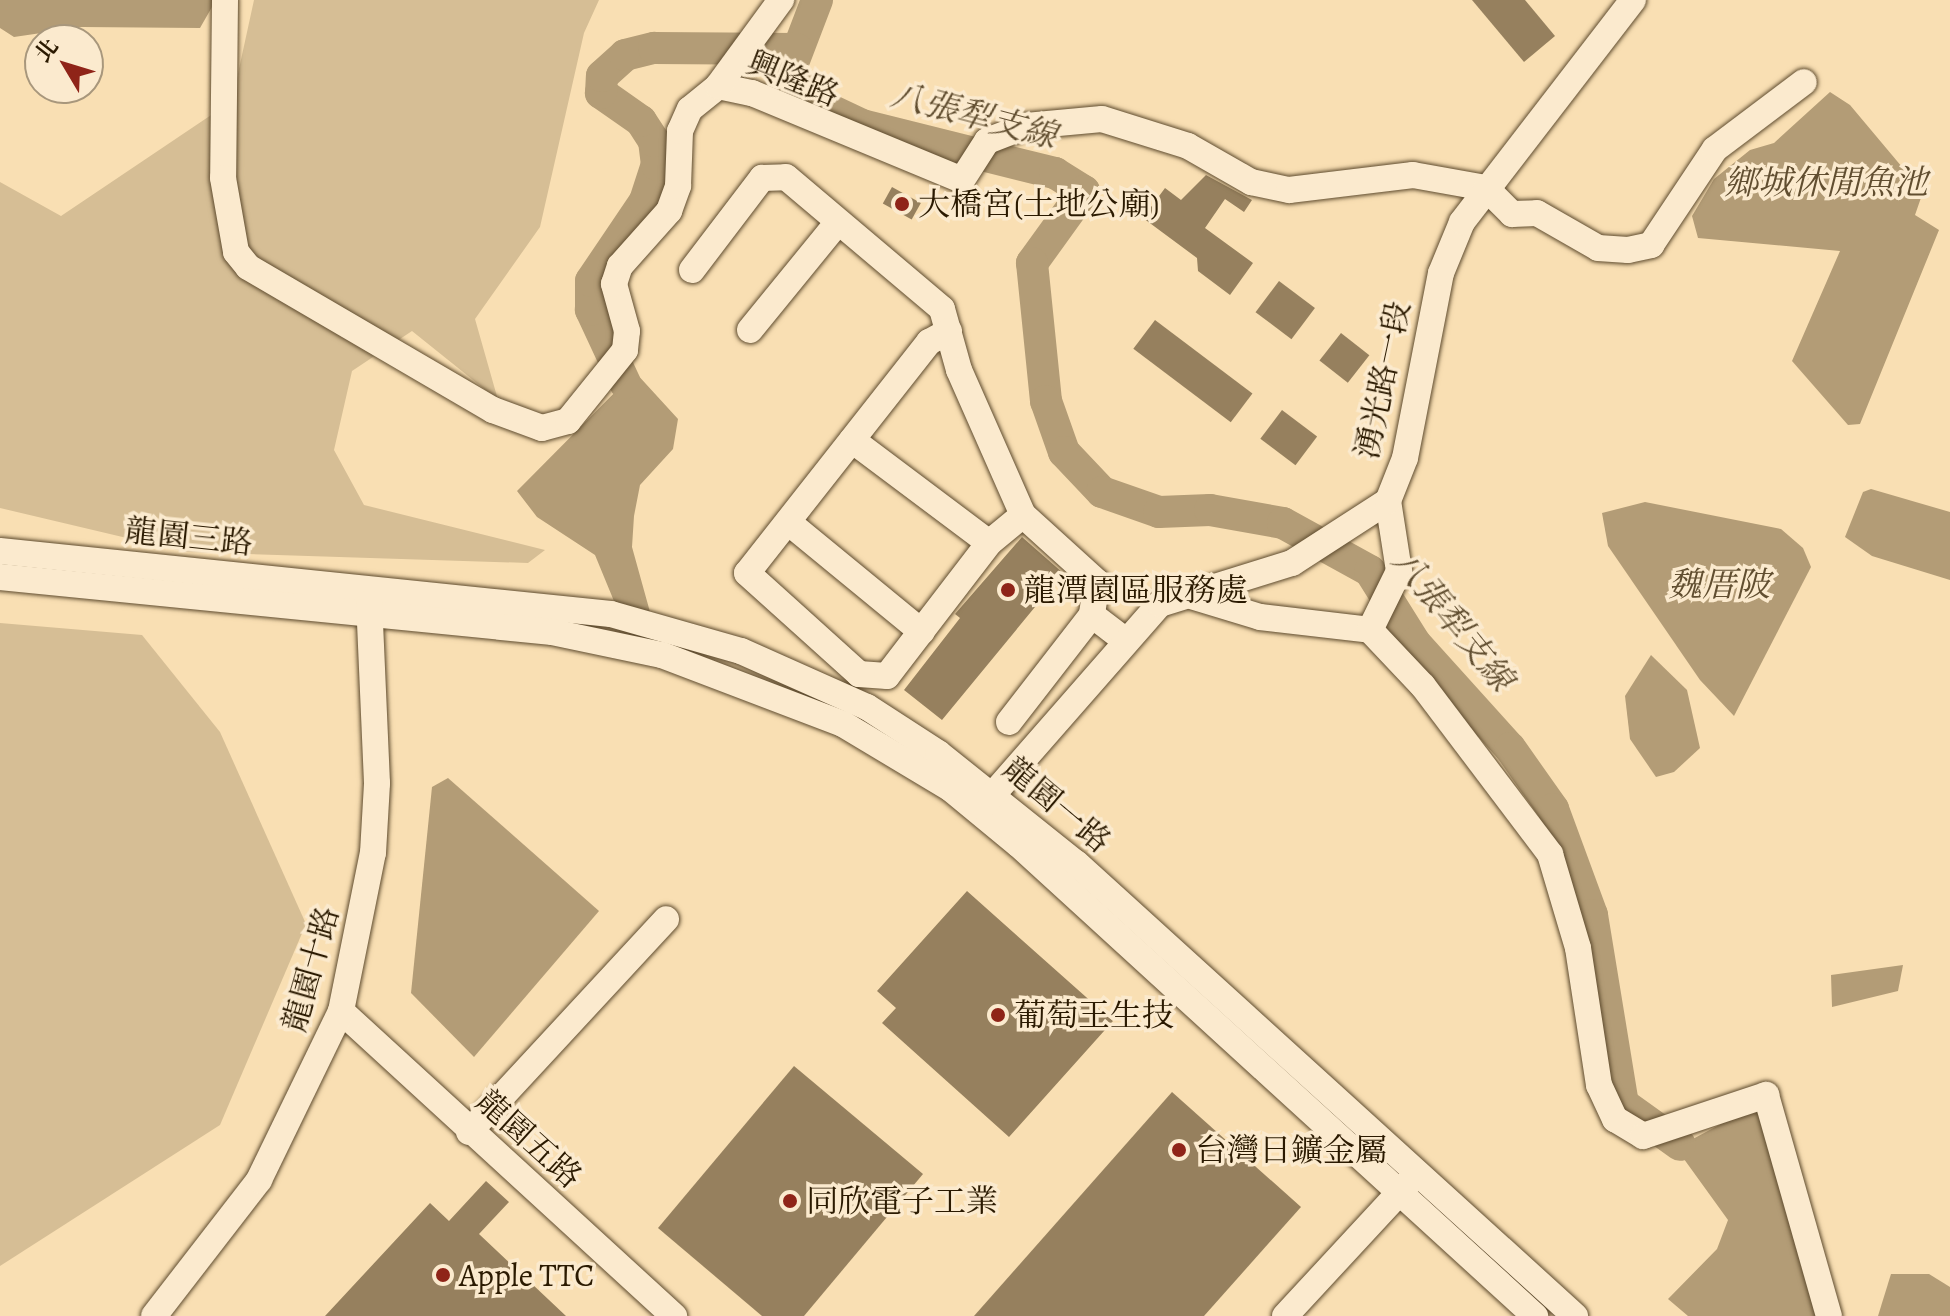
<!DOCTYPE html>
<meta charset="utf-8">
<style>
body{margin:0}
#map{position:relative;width:1950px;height:1316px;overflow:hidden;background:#f9dfb3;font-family:Alegreya,"Noto Serif TC",serif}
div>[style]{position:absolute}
.green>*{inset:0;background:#d6be95}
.water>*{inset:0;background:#b39c76}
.river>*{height:32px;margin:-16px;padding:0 16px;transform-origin:16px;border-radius:16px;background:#b39c76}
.building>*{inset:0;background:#96805e;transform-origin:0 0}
.roads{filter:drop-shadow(0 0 2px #5e4b2e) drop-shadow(0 0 2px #5e4b2e)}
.minor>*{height:26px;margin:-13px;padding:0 13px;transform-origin:13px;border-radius:13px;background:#fbeace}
.dots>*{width:22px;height:22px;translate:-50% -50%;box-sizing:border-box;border:4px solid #fbeace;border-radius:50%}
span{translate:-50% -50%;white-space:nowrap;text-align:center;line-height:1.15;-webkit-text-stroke:7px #fbeace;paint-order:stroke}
.street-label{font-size:32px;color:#2b1a01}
.poi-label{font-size:32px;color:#2b1a01}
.left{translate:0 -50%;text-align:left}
.water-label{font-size:34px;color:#614e30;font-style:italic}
.north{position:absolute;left:24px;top:24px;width:80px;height:80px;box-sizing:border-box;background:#fbeace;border:2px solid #a8977c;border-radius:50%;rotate:308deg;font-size:22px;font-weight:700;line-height:32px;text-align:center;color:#2b1a01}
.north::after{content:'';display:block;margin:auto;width:28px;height:36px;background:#8f2418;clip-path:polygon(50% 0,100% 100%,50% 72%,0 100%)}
</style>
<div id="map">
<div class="green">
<i style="clip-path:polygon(254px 0,599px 0,584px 33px,540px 227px,475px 319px,498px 400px,412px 331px,352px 371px,334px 450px,364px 505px,545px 550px,528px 563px,186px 552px,0 508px,0 182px,61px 216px,232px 101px)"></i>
<i style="clip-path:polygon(0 623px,142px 635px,220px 732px,306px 924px,220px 1125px,0 1266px)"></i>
</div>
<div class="water">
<i style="clip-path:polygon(0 0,216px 0,200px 28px,82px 27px,14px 37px,0 28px)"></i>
<i style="clip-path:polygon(1830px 92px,1850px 105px,1923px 192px,1915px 215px,1939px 230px,1860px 424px,1848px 425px,1792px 361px,1840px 251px,1698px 238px,1692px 216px,1714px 179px,1750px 150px,1774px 143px)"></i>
<i style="clip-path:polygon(635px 372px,678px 419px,673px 449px,640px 485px,634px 516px,632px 547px,650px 612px,616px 606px,595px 555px,537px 517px,517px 491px)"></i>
<i style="clip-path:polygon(1871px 489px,1950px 512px,1950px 580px,1872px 556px,1845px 537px,1863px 492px)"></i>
<i style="clip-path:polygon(1645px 502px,1781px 529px,1803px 548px,1811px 567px,1734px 716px,1700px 680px,1608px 546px,1602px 513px)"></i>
<i style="clip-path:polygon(1651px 655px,1687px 690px,1700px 748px,1674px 772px,1656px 777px,1630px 739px,1625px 696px)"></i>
<i style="clip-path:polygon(448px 778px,599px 911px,474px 1057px,411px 993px,432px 787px)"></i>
<i style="clip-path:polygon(1903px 965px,1898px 991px,1832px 1007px,1831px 975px)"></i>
<i style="clip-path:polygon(1762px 1102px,1820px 1316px,1688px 1316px,1668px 1299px,1717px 1249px,1728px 1220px,1676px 1148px)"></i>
<i style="clip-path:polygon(1891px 1274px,1929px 1274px,1950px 1287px,1950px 1316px,1878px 1316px)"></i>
</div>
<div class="river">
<i style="left:817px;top:0;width:73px;rotate:110.9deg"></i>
<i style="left:791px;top:68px;width:35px;rotate:63deg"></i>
<i style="left:807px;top:99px;width:61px;rotate:25.3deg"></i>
<i style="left:862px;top:125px;width:199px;rotate:14deg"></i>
<i style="left:1055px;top:173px;width:34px;rotate:32deg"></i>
<i style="left:1084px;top:191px;width:89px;rotate:125.8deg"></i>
<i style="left:1032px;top:263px;width:139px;rotate:84.2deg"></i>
<i style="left:1046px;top:401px;width:54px;rotate:70.6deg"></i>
<i style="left:1064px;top:452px;width:55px;rotate:46.5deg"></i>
<i style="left:1102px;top:492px;width:60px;rotate:19.3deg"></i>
<i style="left:1159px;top:512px;width:51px;rotate:-2.2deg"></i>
<i style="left:1210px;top:510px;width:74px;rotate:10.1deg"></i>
<i style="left:1283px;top:523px;width:99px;rotate:28.9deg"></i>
<i style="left:1370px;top:571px;width:85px;rotate:58deg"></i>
<i style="left:1415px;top:643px;width:142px;rotate:47.9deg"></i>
<i style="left:1510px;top:748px;width:75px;rotate:54.8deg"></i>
<i style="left:1553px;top:809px;width:113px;rotate:69.8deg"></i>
<i style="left:1592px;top:915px;width:192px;rotate:80.7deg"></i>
<i style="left:1623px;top:1104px;width:70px;rotate:35.7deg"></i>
<i style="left:625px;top:383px;width:81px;rotate:-115deg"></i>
<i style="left:591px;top:310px;width:29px;rotate:-90deg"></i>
<i style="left:591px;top:281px;width:97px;rotate:-56deg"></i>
<i style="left:645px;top:201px;width:38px;rotate:-72deg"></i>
<i style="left:657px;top:165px;width:24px;rotate:-97deg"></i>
<i style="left:654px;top:141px;width:24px;rotate:-123deg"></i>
<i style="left:641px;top:121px;width:49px;rotate:-145deg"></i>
<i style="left:601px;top:93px;width:17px;rotate:-87deg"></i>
<i style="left:602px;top:76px;width:31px;rotate:-42deg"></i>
<i style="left:625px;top:55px;width:30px;rotate:-14deg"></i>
<i style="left:654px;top:48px;width:143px;rotate:0.4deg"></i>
</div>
<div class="building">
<i style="clip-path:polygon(1472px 0,1525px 0,1555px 36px,1524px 62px)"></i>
<i style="clip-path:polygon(1206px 175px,1252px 200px,1244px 212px,1225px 199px,1205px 228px,1253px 263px,1230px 295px,1198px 271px,1197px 258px,1143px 218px,1165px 188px,1181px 200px)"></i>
<i style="left:892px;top:187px;width:33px;height:19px;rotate:29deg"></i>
<i style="left:1279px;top:281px;width:45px;height:39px;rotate:37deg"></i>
<i style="left:1155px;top:320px;width:122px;height:36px;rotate:37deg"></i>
<i style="left:1341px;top:333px;width:36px;height:35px;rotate:38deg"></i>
<i style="left:1282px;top:410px;width:44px;height:36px;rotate:37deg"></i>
<i style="clip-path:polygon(1022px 537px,1063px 573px,942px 720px,904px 690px,960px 618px,955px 614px)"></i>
<i style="clip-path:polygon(967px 891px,1113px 1021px,1009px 1137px,882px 1023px,896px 1008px,877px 991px)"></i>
<i style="clip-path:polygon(794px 1066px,923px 1174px,804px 1316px,762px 1316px,658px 1228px)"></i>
<i style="clip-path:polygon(1172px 1092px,1301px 1207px,1204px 1316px,974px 1316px)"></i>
<i style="clip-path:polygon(486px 1181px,509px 1202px,479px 1234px,566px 1316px,325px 1316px,430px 1203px,449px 1221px)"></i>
</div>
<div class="roads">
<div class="minor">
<i style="left:225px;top:0;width:178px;rotate:90.6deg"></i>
<i style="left:223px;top:178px;width:75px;rotate:80deg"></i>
<i style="left:236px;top:252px;width:19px;rotate:51deg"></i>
<i style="left:248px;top:267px;width:284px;rotate:30.3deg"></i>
<i style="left:493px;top:410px;width:52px;rotate:20.2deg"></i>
<i style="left:542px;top:428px;width:27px;rotate:-15deg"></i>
<i style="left:568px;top:421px;width:91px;rotate:-51.2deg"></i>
<i style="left:625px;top:350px;width:19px;rotate:-84deg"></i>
<i style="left:627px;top:331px;width:49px;rotate:-105.5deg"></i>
<i style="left:614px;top:284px;width:19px;rotate:-72deg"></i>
<i style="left:620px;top:266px;width:74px;rotate:-48.3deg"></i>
<i style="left:669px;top:211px;width:27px;rotate:-70deg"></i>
<i style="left:678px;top:186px;width:55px;rotate:-87.9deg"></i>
<i style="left:680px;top:131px;width:24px;rotate:-66deg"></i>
<i style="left:690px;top:109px;width:36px;rotate:-39deg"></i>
<i style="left:718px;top:86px;width:35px;rotate:12deg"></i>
<i style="left:752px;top:93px;width:227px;rotate:22.5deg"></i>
<i style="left:962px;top:180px;width:46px;rotate:-57.3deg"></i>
<i style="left:987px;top:141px;width:42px;rotate:-21deg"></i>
<i style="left:1026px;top:126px;width:76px;rotate:-5.3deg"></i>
<i style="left:1102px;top:119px;width:90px;rotate:17.4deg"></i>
<i style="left:1188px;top:146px;width:73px;rotate:29.7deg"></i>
<i style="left:1251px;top:182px;width:39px;rotate:12deg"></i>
<i style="left:1289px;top:190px;width:125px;rotate:-6.9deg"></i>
<i style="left:1413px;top:175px;width:74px;rotate:10.1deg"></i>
<i style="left:1486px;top:188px;width:37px;rotate:45deg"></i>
<i style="left:1512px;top:214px;width:25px;rotate:-2deg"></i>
<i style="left:1537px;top:213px;width:70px;rotate:29.8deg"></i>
<i style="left:1598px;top:248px;width:30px;rotate:4deg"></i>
<i style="left:1628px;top:250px;width:24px;rotate:-12deg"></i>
<i style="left:1651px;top:245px;width:115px;rotate:-56.3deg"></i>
<i style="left:1715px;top:149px;width:111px;rotate:-37deg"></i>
<i style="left:718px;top:86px;width:107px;rotate:-53.8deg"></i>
<i style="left:692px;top:270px;width:116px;rotate:-52.7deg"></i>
<i style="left:762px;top:178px;width:24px;rotate:-2deg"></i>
<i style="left:786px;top:177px;width:204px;rotate:40.2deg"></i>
<i style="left:942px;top:309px;width:63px;rotate:74.4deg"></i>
<i style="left:959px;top:370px;width:158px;rotate:66.2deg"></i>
<i style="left:1023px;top:515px;width:100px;rotate:42.2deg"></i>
<i style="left:1097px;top:582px;width:33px;rotate:99deg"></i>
<i style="left:1092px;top:615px;width:43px;rotate:37.4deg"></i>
<i style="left:750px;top:330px;width:139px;rotate:-50.8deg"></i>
<i style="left:949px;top:331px;width:23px;rotate:151deg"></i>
<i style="left:929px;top:342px;width:294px;rotate:128.2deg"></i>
<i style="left:747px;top:573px;width:151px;rotate:42deg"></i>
<i style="left:859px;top:674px;width:28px;rotate:4deg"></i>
<i style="left:887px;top:676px;width:168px;rotate:-52.5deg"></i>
<i style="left:989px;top:543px;width:44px;rotate:-39.5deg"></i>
<i style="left:852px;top:440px;width:171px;rotate:36.9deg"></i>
<i style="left:788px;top:522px;width:173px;rotate:39.4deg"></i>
<i style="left:0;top:551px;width:614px;rotate:5.89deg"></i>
<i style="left:611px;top:614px;width:135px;rotate:15.9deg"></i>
<i style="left:741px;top:651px;width:138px;rotate:24deg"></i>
<i style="left:867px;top:707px;width:85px;rotate:32.9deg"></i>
<i style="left:938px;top:753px;width:176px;rotate:38.6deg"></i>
<i style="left:1076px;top:863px;width:674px;rotate:42.23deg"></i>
<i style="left:0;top:577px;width:555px;rotate:5.69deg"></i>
<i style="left:552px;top:632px;width:112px;rotate:11.8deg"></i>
<i style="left:662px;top:655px;width:194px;rotate:20.9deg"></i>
<i style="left:843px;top:724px;width:126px;rotate:31deg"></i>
<i style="left:951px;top:789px;width:88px;rotate:39.5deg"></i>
<i style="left:1019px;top:845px;width:699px;rotate:42.39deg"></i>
<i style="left:1188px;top:595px;width:75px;rotate:17deg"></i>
<i style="left:1260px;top:617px;width:111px;rotate:6.7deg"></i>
<i style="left:1370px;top:630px;width:77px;rotate:46.6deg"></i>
<i style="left:1423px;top:686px;width:211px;rotate:52.9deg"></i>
<i style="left:1550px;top:854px;width:98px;rotate:73.4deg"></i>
<i style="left:1578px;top:948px;width:139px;rotate:81.3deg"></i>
<i style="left:1599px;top:1085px;width:38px;rotate:65deg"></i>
<i style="left:1615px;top:1119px;width:33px;rotate:31deg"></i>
<i style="left:1643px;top:1136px;width:130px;rotate:-18.4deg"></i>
<i style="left:1766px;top:1095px;width:230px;rotate:74.1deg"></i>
<i style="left:1370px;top:630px;width:66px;rotate:-63.8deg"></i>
<i style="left:1399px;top:571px;width:71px;rotate:-98.9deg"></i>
<i style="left:1009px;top:722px;width:135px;rotate:-52.2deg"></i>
<i style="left:982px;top:807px;width:270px;rotate:-48.8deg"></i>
<i style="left:1160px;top:604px;width:138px;rotate:-17.3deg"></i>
<i style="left:1292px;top:563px;width:114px;rotate:-32.9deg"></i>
<i style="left:1388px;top:501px;width:46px;rotate:-68.4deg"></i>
<i style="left:1405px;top:458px;width:188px;rotate:-79deg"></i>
<i style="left:1441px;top:273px;width:55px;rotate:-67.6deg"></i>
<i style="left:1462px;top:222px;width:280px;rotate:-52.4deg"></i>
<i style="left:341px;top:1011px;width:452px;rotate:42.5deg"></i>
<i style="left:469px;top:1132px;width:290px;rotate:-47.2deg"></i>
<i style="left:154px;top:1316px;width:172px;rotate:-52.3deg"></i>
<i style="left:259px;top:1180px;width:188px;rotate:-64.1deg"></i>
<i style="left:341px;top:1011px;width:161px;rotate:-78.6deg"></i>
<i style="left:373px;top:853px;width:70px;rotate:-86.7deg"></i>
<i style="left:377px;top:783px;width:180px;rotate:-92.5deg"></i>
<i style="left:1285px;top:1316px;width:184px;rotate:-47.2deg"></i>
</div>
</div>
<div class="dots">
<i style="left:902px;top:204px;background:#8f2418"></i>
<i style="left:1008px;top:590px;background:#8f2418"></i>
<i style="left:998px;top:1015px;background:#8f2418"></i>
<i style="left:1179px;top:1150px;background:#8f2418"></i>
<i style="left:790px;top:1201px;background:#8f2418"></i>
<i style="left:443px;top:1275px;background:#8f2418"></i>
</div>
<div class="street-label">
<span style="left:793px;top:79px;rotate:22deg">興隆路</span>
<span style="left:1383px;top:380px;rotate:-78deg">湧光路一段</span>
<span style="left:189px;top:537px;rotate:6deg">龍園三路</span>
<span style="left:1057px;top:805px;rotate:40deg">龍園一路</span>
<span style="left:311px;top:969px;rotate:-74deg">龍園十路</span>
<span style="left:529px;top:1139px;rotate:42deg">龍園五路</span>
</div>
<div class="poi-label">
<span class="left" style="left:918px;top:204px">大橋宮(土地公廟)</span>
<span class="left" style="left:1024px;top:590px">龍潭園區服務處</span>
<span class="left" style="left:1014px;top:1015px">葡萄王生技</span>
<span class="left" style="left:1195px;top:1150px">台灣日鑛金屬</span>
<span class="left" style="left:806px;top:1201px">同欣電子工業</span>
<span class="left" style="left:459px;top:1275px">Apple TTC</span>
</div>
<div class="water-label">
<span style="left:974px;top:115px;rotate:15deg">八張犁支線</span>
<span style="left:1826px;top:183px">鄉城休閒魚池</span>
<span style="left:1719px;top:585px">魏厝陂</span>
<span style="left:1453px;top:620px;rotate:51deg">八張犁支線</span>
</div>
<div class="north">北</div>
</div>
